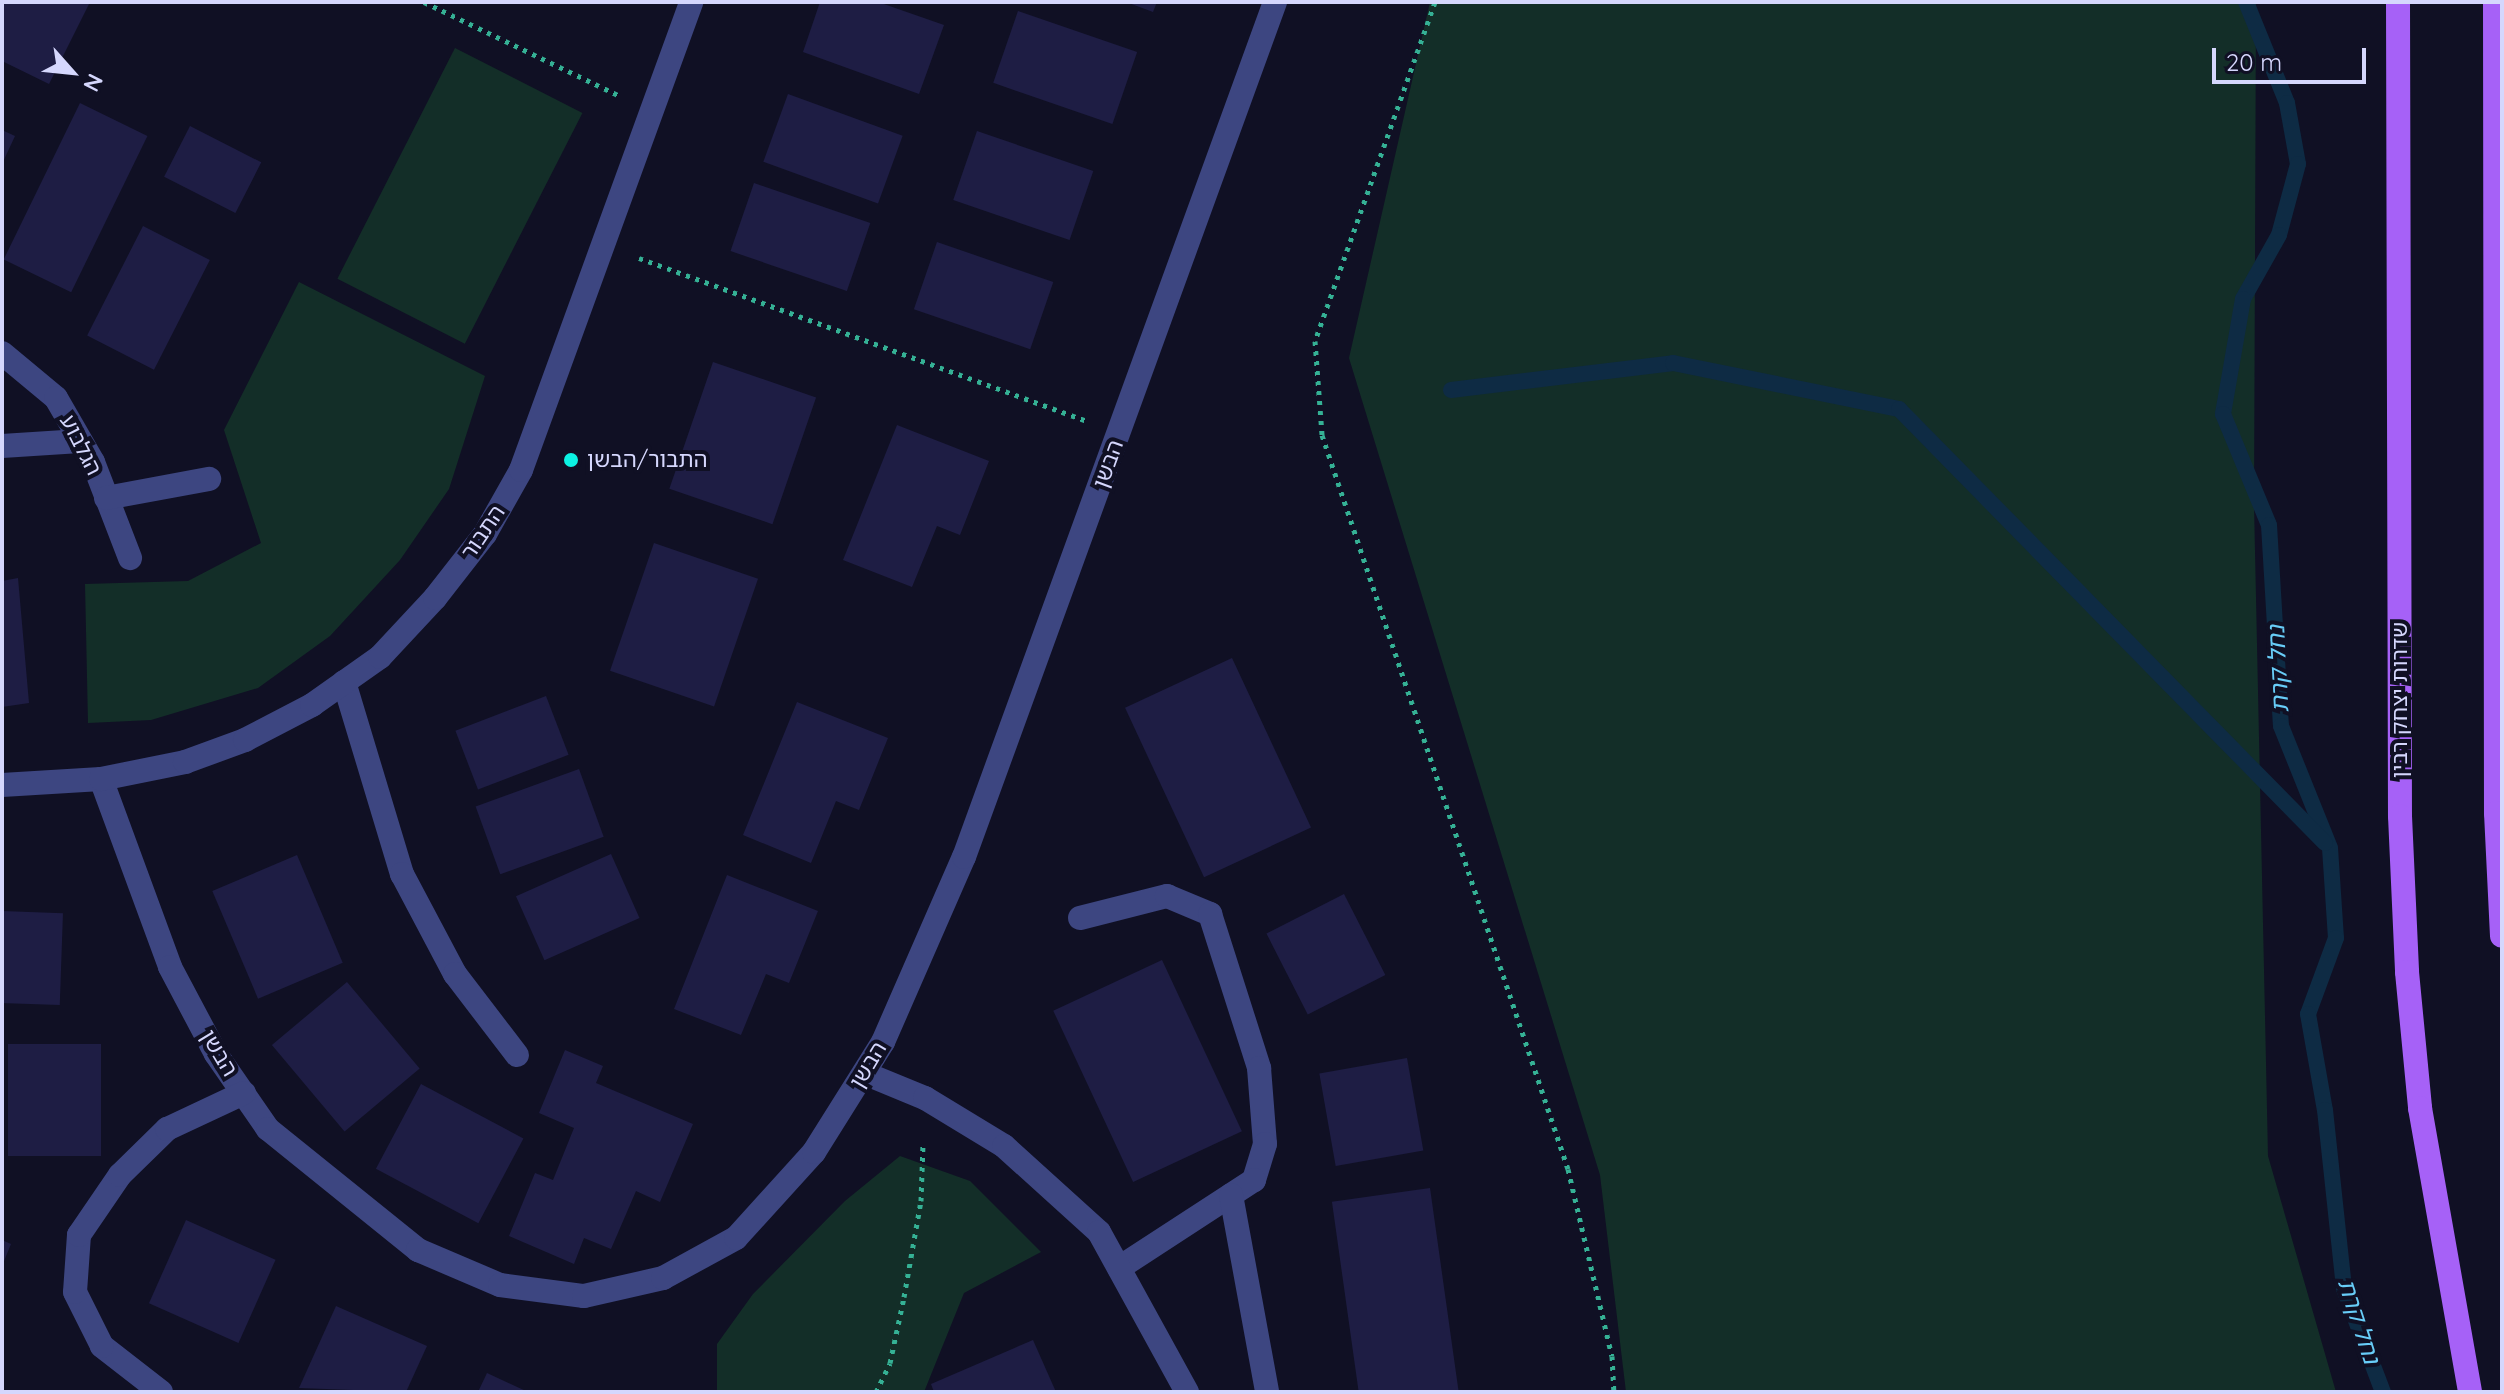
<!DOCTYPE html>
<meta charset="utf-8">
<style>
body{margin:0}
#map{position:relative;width:2504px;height:1394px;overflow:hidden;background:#101024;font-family:Quicksand,"Noto Sans Hebrew",sans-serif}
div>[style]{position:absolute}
.green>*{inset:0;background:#132e28;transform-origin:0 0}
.stream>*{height:16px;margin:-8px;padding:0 8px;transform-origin:8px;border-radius:8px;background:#0e2b44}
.building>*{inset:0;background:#1e1d44;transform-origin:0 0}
.path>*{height:5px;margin-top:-2.5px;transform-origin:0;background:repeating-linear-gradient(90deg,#35b195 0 4px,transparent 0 10px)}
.minor>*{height:24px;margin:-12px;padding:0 12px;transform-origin:12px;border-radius:12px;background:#3d4681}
.major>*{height:24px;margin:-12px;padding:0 12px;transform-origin:12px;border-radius:12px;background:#a661f7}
.dots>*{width:22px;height:22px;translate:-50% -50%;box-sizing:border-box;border:4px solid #101024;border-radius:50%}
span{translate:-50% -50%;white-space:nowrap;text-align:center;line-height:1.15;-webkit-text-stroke:8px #101024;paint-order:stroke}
.street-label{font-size:22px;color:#d5d7fd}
.poi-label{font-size:22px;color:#d5d7fd}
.left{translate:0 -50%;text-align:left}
.water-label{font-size:24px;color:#68cdf8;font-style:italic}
.frame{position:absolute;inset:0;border:4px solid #d5d7fd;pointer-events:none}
.north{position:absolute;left:32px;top:32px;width:80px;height:80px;-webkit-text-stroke:6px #101024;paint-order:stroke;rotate:117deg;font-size:22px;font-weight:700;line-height:32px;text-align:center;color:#d5d7fd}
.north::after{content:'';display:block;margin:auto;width:28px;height:36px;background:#d5d7fd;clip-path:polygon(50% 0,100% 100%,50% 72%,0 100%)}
.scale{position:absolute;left:2212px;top:48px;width:154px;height:36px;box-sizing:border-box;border:4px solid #d5d7fd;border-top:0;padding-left:10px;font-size:24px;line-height:28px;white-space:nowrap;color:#d5d7fd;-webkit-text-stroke:6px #101024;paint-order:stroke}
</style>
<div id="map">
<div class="green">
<i style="clip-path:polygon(1430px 2px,2256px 2px,2254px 505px,2268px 1156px,2336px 1392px,1626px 1392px,1600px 1175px,1349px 358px)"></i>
<i style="left:455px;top:48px;width:143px;height:259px;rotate:27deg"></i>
<i style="clip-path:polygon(299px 282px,485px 376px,449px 489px,400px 560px,330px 636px,258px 688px,151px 720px,88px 723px,85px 584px,188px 581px,261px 543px,224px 430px)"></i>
<i style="clip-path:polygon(900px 1156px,970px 1181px,1041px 1252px,964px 1293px,924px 1392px,717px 1392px,717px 1344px,753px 1294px,845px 1201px)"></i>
</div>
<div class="stream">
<i style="left:2246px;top:2px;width:109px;rotate:67.9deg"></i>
<i style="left:2287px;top:103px;width:62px;rotate:79.8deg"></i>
<i style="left:2298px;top:164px;width:73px;rotate:105deg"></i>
<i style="left:2279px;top:235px;width:73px;rotate:119.4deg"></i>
<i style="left:2243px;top:299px;width:117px;rotate:99.9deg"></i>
<i style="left:2223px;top:414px;width:120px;rotate:67.5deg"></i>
<i style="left:2269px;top:525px;width:201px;rotate:86.6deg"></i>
<i style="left:2281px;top:726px;width:131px;rotate:68.1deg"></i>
<i style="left:2330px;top:848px;width:90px;rotate:86.2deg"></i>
<i style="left:2336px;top:938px;width:81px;rotate:110.2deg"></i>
<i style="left:2308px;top:1014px;width:97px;rotate:80deg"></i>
<i style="left:2325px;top:1110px;width:180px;rotate:83.9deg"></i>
<i style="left:2344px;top:1289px;width:110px;rotate:69.3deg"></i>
<i style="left:1451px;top:390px;width:224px;rotate:-6.9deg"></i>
<i style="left:1673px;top:363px;width:231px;rotate:11.5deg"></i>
<i style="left:1899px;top:409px;width:608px;rotate:45.53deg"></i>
</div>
<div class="building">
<i style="clip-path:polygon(2px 2px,90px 2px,49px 84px,2px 61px)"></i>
<i style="clip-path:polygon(820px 2px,878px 2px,944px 25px,919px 94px,803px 52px)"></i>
<i style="clip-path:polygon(1126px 2px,1157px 2px,1153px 12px)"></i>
<i style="left:1018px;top:11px;width:126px;height:76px;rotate:19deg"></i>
<i style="left:788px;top:94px;width:122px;height:72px;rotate:20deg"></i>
<i style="left:80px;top:103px;width:75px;height:174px;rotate:26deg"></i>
<i style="left:190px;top:126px;width:80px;height:57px;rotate:27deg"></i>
<i style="clip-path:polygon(2px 130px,15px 136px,2px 164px)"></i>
<i style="left:977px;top:131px;width:123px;height:73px;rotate:19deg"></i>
<i style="left:754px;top:183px;width:123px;height:72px;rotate:19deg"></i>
<i style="left:143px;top:226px;width:75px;height:123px;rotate:27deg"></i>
<i style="left:937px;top:242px;width:123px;height:71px;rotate:19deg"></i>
<i style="left:713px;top:362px;width:109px;height:134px;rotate:19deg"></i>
<i style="clip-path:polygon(897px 425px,989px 461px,960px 535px,937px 526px,912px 587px,843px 560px)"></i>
<i style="left:654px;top:543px;width:110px;height:135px;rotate:19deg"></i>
<i style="clip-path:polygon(18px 578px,29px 703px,2px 707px,2px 581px)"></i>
<i style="left:1232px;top:658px;width:187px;height:118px;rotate:65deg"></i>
<i style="left:546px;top:696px;width:63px;height:97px;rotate:69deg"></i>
<i style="clip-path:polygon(797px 702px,888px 738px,859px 810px,836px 801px,811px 863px,743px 835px)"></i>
<i style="left:579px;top:769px;width:72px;height:110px;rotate:70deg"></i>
<i style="left:611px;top:854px;width:70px;height:104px;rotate:66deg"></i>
<i style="left:297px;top:855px;width:117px;height:92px;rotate:67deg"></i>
<i style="clip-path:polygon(727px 875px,818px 911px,789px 983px,766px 974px,741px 1035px,674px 1009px)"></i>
<i style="left:1344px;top:894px;width:91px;height:87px;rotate:63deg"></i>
<i style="left:2px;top:911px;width:61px;height:92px;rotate:2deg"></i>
<i style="left:1162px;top:960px;width:189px;height:120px;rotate:65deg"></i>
<i style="left:347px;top:982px;width:113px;height:98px;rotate:50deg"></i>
<i style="left:8px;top:1044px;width:93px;height:112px"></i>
<i style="clip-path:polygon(565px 1050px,603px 1066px,596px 1083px,693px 1124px,660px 1202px,636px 1191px,611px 1249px,584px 1238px,574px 1264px,509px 1236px,535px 1173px,553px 1180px,574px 1128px,539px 1113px)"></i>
<i style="left:1407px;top:1058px;width:94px;height:89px;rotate:80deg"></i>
<i style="left:421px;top:1084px;width:116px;height:96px;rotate:28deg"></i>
<i style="left:1430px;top:1188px;width:206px;height:99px;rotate:82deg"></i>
<i style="left:186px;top:1220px;width:98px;height:91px;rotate:24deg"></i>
<i style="clip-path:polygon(2px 1240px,11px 1244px,2px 1266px)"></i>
<i style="clip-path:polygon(336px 1306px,427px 1346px,406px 1392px,299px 1388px)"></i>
<i style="clip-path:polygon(1033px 1340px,1056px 1392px,934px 1392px,931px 1384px)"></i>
<i style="clip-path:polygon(487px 1373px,528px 1392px,478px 1392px)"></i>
</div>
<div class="path">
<i style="left:424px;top:2px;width:215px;rotate:25.6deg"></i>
<i style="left:1435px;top:2px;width:360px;rotate:109.5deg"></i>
<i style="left:1315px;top:341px;width:94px;rotate:85.7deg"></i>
<i style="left:1322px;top:435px;width:774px;rotate:71.47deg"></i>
<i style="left:1568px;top:1169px;width:192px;rotate:76.8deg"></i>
<i style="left:1612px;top:1356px;width:36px;rotate:87deg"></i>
<i style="left:639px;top:258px;width:475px;rotate:20deg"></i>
<i style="left:876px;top:1392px;width:32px;rotate:-64deg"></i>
<i style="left:890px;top:1363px;width:67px;rotate:-78deg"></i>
<i style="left:904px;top:1297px;width:97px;rotate:-80deg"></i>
<i style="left:921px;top:1201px;width:58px;rotate:-88deg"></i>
</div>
<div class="minor">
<i style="left:2px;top:353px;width:70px;rotate:39.8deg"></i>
<i style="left:56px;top:398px;width:74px;rotate:60deg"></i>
<i style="left:93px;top:462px;width:103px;rotate:68.9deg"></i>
<i style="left:2px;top:446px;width:78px;rotate:-3.7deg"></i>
<i style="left:106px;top:498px;width:105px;rotate:-10.5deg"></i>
<i style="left:344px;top:682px;width:201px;rotate:73.2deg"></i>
<i style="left:402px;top:874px;width:113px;rotate:62.1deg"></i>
<i style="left:455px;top:974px;width:102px;rotate:52.6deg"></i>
<i style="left:101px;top:779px;width:200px;rotate:69.8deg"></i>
<i style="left:170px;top:967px;width:98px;rotate:62.1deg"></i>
<i style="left:216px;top:1054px;width:91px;rotate:55.3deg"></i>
<i style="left:268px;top:1129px;width:193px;rotate:38.9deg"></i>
<i style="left:418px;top:1250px;width:89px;rotate:23.1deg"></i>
<i style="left:500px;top:1285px;width:85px;rotate:7.5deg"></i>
<i style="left:584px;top:1296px;width:81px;rotate:-12.8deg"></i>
<i style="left:663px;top:1278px;width:83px;rotate:-28.7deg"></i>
<i style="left:736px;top:1238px;width:116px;rotate:-47.8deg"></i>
<i style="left:814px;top:1152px;width:130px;rotate:-57.9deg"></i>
<i style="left:883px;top:1042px;width:202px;rotate:-66.4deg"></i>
<i style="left:964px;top:857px;width:910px;rotate:-70.01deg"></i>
<i style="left:2px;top:785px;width:99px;rotate:-3.5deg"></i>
<i style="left:101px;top:779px;width:86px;rotate:-11.4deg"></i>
<i style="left:185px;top:762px;width:64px;rotate:-20.1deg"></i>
<i style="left:245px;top:740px;width:76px;rotate:-27.6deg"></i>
<i style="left:312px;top:705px;width:83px;rotate:-35.2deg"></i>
<i style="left:380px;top:657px;width:81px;rotate:-47deg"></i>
<i style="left:435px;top:598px;width:81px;rotate:-52deg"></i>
<i style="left:485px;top:534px;width:73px;rotate:-60.6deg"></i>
<i style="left:521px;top:470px;width:498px;rotate:-70deg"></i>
<i style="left:1080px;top:918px;width:90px;rotate:-14.2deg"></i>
<i style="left:1167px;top:896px;width:47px;rotate:22.7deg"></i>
<i style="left:1210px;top:914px;width:162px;rotate:72.3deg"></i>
<i style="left:1259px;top:1068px;width:76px;rotate:85.5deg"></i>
<i style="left:1265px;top:1144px;width:38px;rotate:107deg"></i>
<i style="left:1254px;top:1180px;width:161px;rotate:146.9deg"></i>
<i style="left:864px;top:1073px;width:66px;rotate:22.3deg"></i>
<i style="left:925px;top:1098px;width:92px;rotate:31.3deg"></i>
<i style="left:1004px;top:1146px;width:128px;rotate:42.2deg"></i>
<i style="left:1099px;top:1232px;width:183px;rotate:61.2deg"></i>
<i style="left:1231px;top:1195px;width:200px;rotate:79.6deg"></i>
<i style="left:161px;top:1392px;width:75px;rotate:-142.1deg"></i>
<i style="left:102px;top:1346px;width:60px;rotate:-116.6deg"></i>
<i style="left:75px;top:1292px;width:57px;rotate:-86deg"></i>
<i style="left:79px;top:1235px;width:73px;rotate:-55.7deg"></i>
<i style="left:120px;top:1175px;width:66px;rotate:-44.4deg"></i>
<i style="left:167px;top:1129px;width:85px;rotate:-25.1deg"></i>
</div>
<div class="major">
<i style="left:2398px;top:2px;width:814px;rotate:89.86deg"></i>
<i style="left:2400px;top:816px;width:156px;rotate:87.4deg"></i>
<i style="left:2407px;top:972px;width:137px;rotate:84.5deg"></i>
<i style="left:2420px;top:1108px;width:288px;rotate:80deg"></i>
<i style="left:2495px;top:2px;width:811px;rotate:89.93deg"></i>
<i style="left:2496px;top:813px;width:123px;rotate:87.2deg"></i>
</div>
<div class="dots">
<i style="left:571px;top:460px;background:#0cf2e3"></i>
</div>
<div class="street-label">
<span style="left:81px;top:445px;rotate:63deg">הגלבוע</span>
<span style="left:1108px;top:464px;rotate:-70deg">הבשן</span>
<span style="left:483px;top:532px;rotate:-56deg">התבור</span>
<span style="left:2400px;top:700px;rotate:-90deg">שדרות יצחק רבין</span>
<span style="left:219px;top:1053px;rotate:59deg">הבשן</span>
<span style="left:868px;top:1065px;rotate:-59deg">הבשן</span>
</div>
<div class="poi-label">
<span class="left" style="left:587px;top:460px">התבור/הבשן</span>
</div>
<div class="water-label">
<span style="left:2278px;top:669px;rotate:-93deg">נחל קרת</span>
<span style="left:2359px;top:1321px;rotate:72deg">נחל קרת</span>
</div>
<div class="frame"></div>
<div class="north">N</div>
<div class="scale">20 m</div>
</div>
